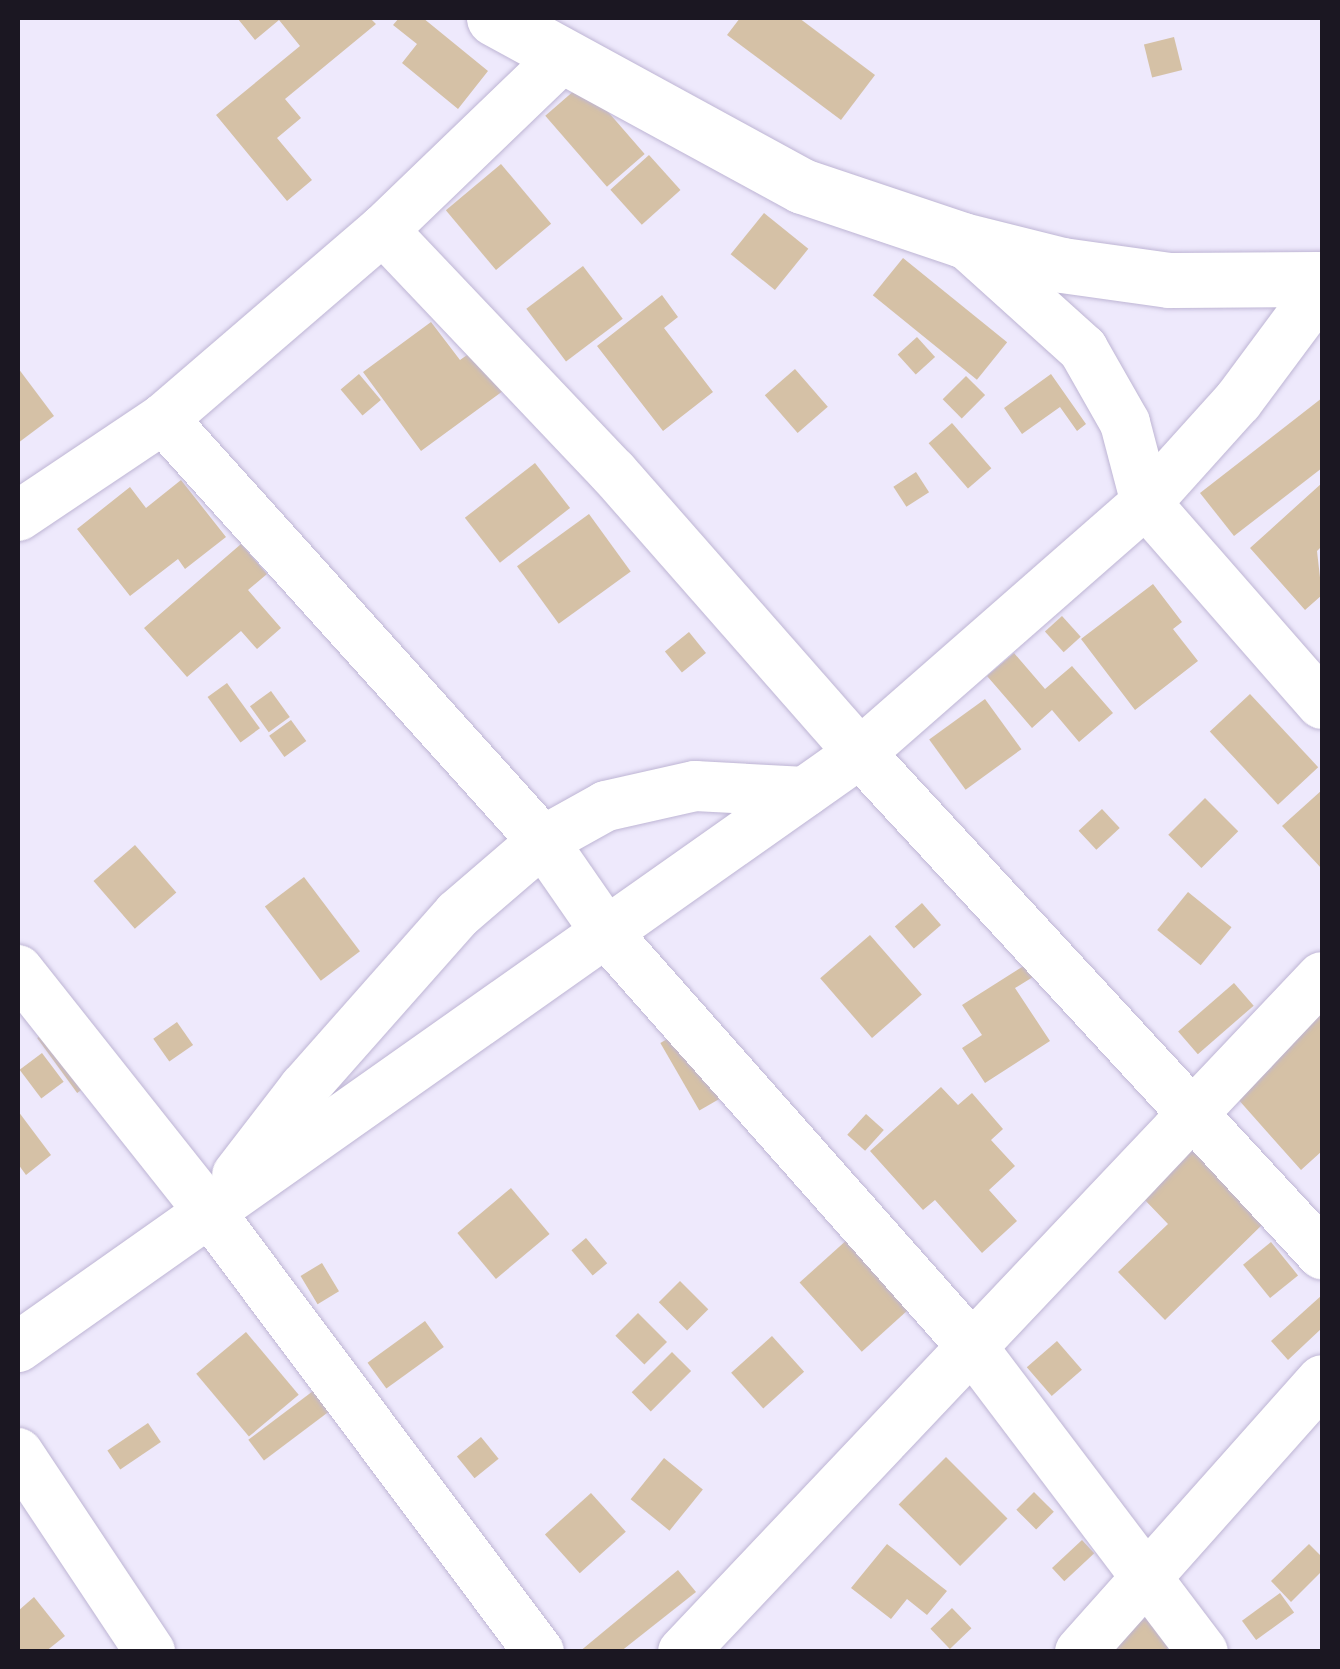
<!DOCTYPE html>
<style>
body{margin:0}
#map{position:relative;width:1340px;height:1669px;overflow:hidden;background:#eee9fc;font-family:Lato,sans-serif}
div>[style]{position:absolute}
.building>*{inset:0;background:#d5c1a6;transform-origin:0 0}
.roads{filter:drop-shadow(0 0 2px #beb5d4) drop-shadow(0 0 2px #beb5d4)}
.minor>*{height:50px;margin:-25px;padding:0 25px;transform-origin:25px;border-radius:25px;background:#fff}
.tertiary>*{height:55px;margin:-27.5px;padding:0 27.5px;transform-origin:27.5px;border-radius:27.5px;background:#fff}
span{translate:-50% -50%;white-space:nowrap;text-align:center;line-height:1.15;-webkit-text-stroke:10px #faf8ff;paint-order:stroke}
.frame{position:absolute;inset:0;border:20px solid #1b1722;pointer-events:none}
</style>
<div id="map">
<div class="building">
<i style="clip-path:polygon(370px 18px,376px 24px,285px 99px,301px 118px,277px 138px,312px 180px,287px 201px,216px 115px,300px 46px,279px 20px,255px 40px,238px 19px)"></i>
<i style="clip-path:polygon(399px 18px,423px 18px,488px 71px,458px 109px,402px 63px,417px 44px,393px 25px)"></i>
<i style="clip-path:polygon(740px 18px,799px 18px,875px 75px,841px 120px,727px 35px)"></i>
<i style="left:1174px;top:37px;width:34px;height:31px;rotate:76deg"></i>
<i style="left:583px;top:83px;width:94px;height:50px;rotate:49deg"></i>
<i style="left:649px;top:155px;width:47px;height:52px;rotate:48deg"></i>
<i style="left:501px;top:164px;width:78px;height:72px;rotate:50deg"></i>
<i style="left:764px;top:213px;width:57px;height:53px;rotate:39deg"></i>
<i style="left:903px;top:258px;width:134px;height:48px;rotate:39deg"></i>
<i style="left:583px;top:266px;width:66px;height:71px;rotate:53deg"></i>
<i style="clip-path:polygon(662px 295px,678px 317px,664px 328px,713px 392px,663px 431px,597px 346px)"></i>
<i style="clip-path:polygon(431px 322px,460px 360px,477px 348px,507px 388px,421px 451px,363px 372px)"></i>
<i style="left:917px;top:337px;width:27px;height:26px;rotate:48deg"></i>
<i style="clip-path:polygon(18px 368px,54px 416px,18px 443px)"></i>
<i style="left:795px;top:369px;width:50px;height:40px;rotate:49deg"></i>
<i style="left:359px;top:374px;width:34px;height:24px;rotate:50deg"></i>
<i style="clip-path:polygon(1051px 374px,1086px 424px,1077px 431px,1060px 407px,1022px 434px,1004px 408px)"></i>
<i style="left:966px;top:376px;width:27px;height:33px;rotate:45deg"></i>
<i style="clip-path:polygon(1322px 398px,1322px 468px,1234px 536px,1200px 493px)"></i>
<i style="left:952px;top:423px;width:60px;height:31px;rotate:49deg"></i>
<i style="left:535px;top:463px;width:57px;height:89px;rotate:52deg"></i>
<i style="left:916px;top:472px;width:24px;height:27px;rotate:57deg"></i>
<i style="clip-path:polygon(181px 480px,226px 537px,185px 569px,178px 559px,130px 596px,77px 529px,130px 487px,146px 508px)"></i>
<i style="clip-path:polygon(1322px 483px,1322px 546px,1317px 551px,1322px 595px,1305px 610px,1250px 548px)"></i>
<i style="left:589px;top:514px;width:71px;height:89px;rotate:54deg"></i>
<i style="clip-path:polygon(241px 544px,267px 574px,248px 590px,281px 628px,257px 649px,241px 631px,187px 677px,144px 628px)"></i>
<i style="clip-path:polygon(1153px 584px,1182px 622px,1173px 629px,1198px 661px,1135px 710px,1081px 639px)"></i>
<i style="left:1062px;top:616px;width:28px;height:23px;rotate:48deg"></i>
<i style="left:689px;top:632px;width:27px;height:31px;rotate:51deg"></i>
<i style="clip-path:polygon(1014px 653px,1045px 689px,1072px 666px,1113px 713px,1079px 742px,1052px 710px,1032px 728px,987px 676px)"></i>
<i style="left:227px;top:683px;width:56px;height:24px;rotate:54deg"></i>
<i style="left:271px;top:691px;width:32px;height:26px;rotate:54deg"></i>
<i style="left:1250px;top:694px;width:100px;height:55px;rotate:47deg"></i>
<i style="left:985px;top:699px;width:62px;height:69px;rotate:54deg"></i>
<i style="left:291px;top:720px;width:26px;height:27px;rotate:54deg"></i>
<i style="clip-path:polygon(1322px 790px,1322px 869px,1282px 826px)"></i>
<i style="left:1205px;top:798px;width:47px;height:52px;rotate:45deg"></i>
<i style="left:1102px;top:809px;width:26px;height:32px;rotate:47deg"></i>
<i style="left:135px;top:845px;width:63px;height:55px;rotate:49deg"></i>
<i style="left:304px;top:877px;width:93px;height:49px;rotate:53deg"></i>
<i style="left:1188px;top:892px;width:56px;height:49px;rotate:39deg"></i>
<i style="left:922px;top:903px;width:29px;height:36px;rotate:49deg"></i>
<i style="left:870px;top:935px;width:79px;height:66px;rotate:49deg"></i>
<i style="clip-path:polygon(1033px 960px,1041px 972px,1015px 988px,1050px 1041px,985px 1083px,962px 1048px,982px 1035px,962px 1005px)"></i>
<i style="left:1234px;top:983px;width:30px;height:74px;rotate:49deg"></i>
<i style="clip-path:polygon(1322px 1009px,1322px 1151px,1301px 1170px,1237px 1098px,1272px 1067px,1266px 1060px)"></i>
<i style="left:177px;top:1022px;width:28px;height:29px;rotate:55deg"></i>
<i style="left:695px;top:1023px;width:78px;height:40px;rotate:60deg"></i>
<i style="left:55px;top:1025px;width:68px;height:22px;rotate:54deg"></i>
<i style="left:42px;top:1053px;width:36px;height:28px;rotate:53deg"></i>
<i style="clip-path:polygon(941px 1087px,958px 1105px,972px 1093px,1003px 1129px,991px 1140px,1015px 1166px,989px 1190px,1017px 1221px,982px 1253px,935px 1200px,923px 1210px,870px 1151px)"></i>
<i style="clip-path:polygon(18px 1111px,51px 1155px,26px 1175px,18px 1164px)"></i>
<i style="left:866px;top:1114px;width:24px;height:28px;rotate:42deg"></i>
<i style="clip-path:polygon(1195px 1145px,1267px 1220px,1165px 1320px,1118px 1272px,1168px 1224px,1142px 1197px)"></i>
<i style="left:511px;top:1188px;width:60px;height:70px;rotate:50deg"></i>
<i style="left:859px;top:1229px;width:93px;height:80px;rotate:48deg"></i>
<i style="left:586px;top:1238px;width:33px;height:19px;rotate:50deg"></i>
<i style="left:1271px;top:1242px;width:43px;height:36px;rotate:51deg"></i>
<i style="left:322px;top:1263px;width:33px;height:25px;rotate:59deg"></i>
<i style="left:680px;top:1281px;width:40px;height:30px;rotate:45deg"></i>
<i style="clip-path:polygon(1322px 1295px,1322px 1328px,1288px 1360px,1271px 1341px)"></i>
<i style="left:638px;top:1313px;width:41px;height:32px;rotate:45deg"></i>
<i style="left:425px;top:1321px;width:32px;height:71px;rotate:54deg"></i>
<i style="left:246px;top:1332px;width:82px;height:65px;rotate:50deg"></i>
<i style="left:772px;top:1336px;width:48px;height:55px;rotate:48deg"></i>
<i style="left:1057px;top:1341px;width:38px;height:40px;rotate:49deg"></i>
<i style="left:672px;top:1352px;width:27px;height:57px;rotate:45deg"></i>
<i style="left:325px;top:1382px;width:26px;height:96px;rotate:53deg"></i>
<i style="left:148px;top:1423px;width:23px;height:49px;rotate:56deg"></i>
<i style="left:481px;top:1437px;width:28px;height:31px;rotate:51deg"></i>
<i style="left:946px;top:1457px;width:87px;height:67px;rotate:45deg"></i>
<i style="left:664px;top:1458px;width:50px;height:53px;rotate:39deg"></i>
<i style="left:1034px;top:1492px;width:28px;height:25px;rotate:45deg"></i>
<i style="left:591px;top:1493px;width:52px;height:62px;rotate:48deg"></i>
<i style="left:1082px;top:1540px;width:18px;height:41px;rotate:47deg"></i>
<i style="clip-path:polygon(887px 1544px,947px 1591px,927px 1615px,907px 1599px,891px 1619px,851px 1588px)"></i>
<i style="clip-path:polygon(1309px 1544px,1322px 1557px,1322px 1571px,1291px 1602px,1271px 1581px)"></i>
<i style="clip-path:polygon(678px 1570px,696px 1592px,620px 1652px,579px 1652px)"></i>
<i style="left:1280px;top:1593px;width:24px;height:47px;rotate:54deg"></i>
<i style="clip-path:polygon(34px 1597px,65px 1636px,45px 1652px,18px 1652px,18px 1611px)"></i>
<i style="left:952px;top:1608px;width:28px;height:30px;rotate:46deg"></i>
<i style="clip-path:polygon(1148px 1615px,1173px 1643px,1164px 1652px,1107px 1652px)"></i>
</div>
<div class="roads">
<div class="minor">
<i style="left:383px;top:230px;width:334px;rotate:46.5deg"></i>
<i style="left:613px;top:472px;width:374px;rotate:48.7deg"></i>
<i style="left:860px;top:753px;width:682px;rotate:47.32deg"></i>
<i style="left:962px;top:240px;width:163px;rotate:42deg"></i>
<i style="left:1083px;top:349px;width:85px;rotate:60.4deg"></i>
<i style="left:1125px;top:423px;width:83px;rotate:75.3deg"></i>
<i style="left:1146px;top:503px;width:267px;rotate:48.8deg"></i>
<i style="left:163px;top:419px;width:568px;rotate:48deg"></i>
<i style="left:543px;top:841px;width:114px;rotate:55.3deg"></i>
<i style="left:608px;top:935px;width:545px;rotate:48.5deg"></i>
<i style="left:969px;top:1343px;width:388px;rotate:52.9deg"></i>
<i style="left:18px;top:516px;width:174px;rotate:-33.8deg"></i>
<i style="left:163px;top:419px;width:290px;rotate:-40.7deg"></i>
<i style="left:383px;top:230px;width:251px;rotate:-43.9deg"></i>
<i style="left:18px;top:970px;width:308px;rotate:51.6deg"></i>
<i style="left:209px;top:1211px;width:551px;rotate:53.19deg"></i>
<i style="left:237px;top:1175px;width:110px;rotate:-52.4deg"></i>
<i style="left:304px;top:1088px;width:232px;rotate:-48.5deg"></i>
<i style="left:458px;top:914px;width:112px;rotate:-40.7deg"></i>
<i style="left:543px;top:841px;width:72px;rotate:-29.1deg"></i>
<i style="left:606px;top:806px;width:91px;rotate:-12.7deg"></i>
<i style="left:695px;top:786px;width:110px;rotate:3.1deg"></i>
<i style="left:18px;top:1347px;width:1030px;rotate:-35.2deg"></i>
<i style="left:860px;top:753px;width:380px;rotate:-41.2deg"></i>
<i style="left:1146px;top:503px;width:137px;rotate:-48deg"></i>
<i style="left:1238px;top:401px;width:141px;rotate:-53.4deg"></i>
<i style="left:18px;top:1453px;width:239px;rotate:56.4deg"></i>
<i style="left:683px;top:1652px;width:929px;rotate:-46.57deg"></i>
<i style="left:1080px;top:1652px;width:364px;rotate:-48.3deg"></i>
</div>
<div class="tertiary">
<i style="left:494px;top:18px;width:351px;rotate:28.6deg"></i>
<i style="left:802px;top:186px;width:169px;rotate:18.6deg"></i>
<i style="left:962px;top:240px;width:103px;rotate:14deg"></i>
<i style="left:1062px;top:265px;width:108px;rotate:8deg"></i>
<i style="left:1169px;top:280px;width:153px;rotate:-0.4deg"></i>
</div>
</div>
<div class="frame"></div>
</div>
